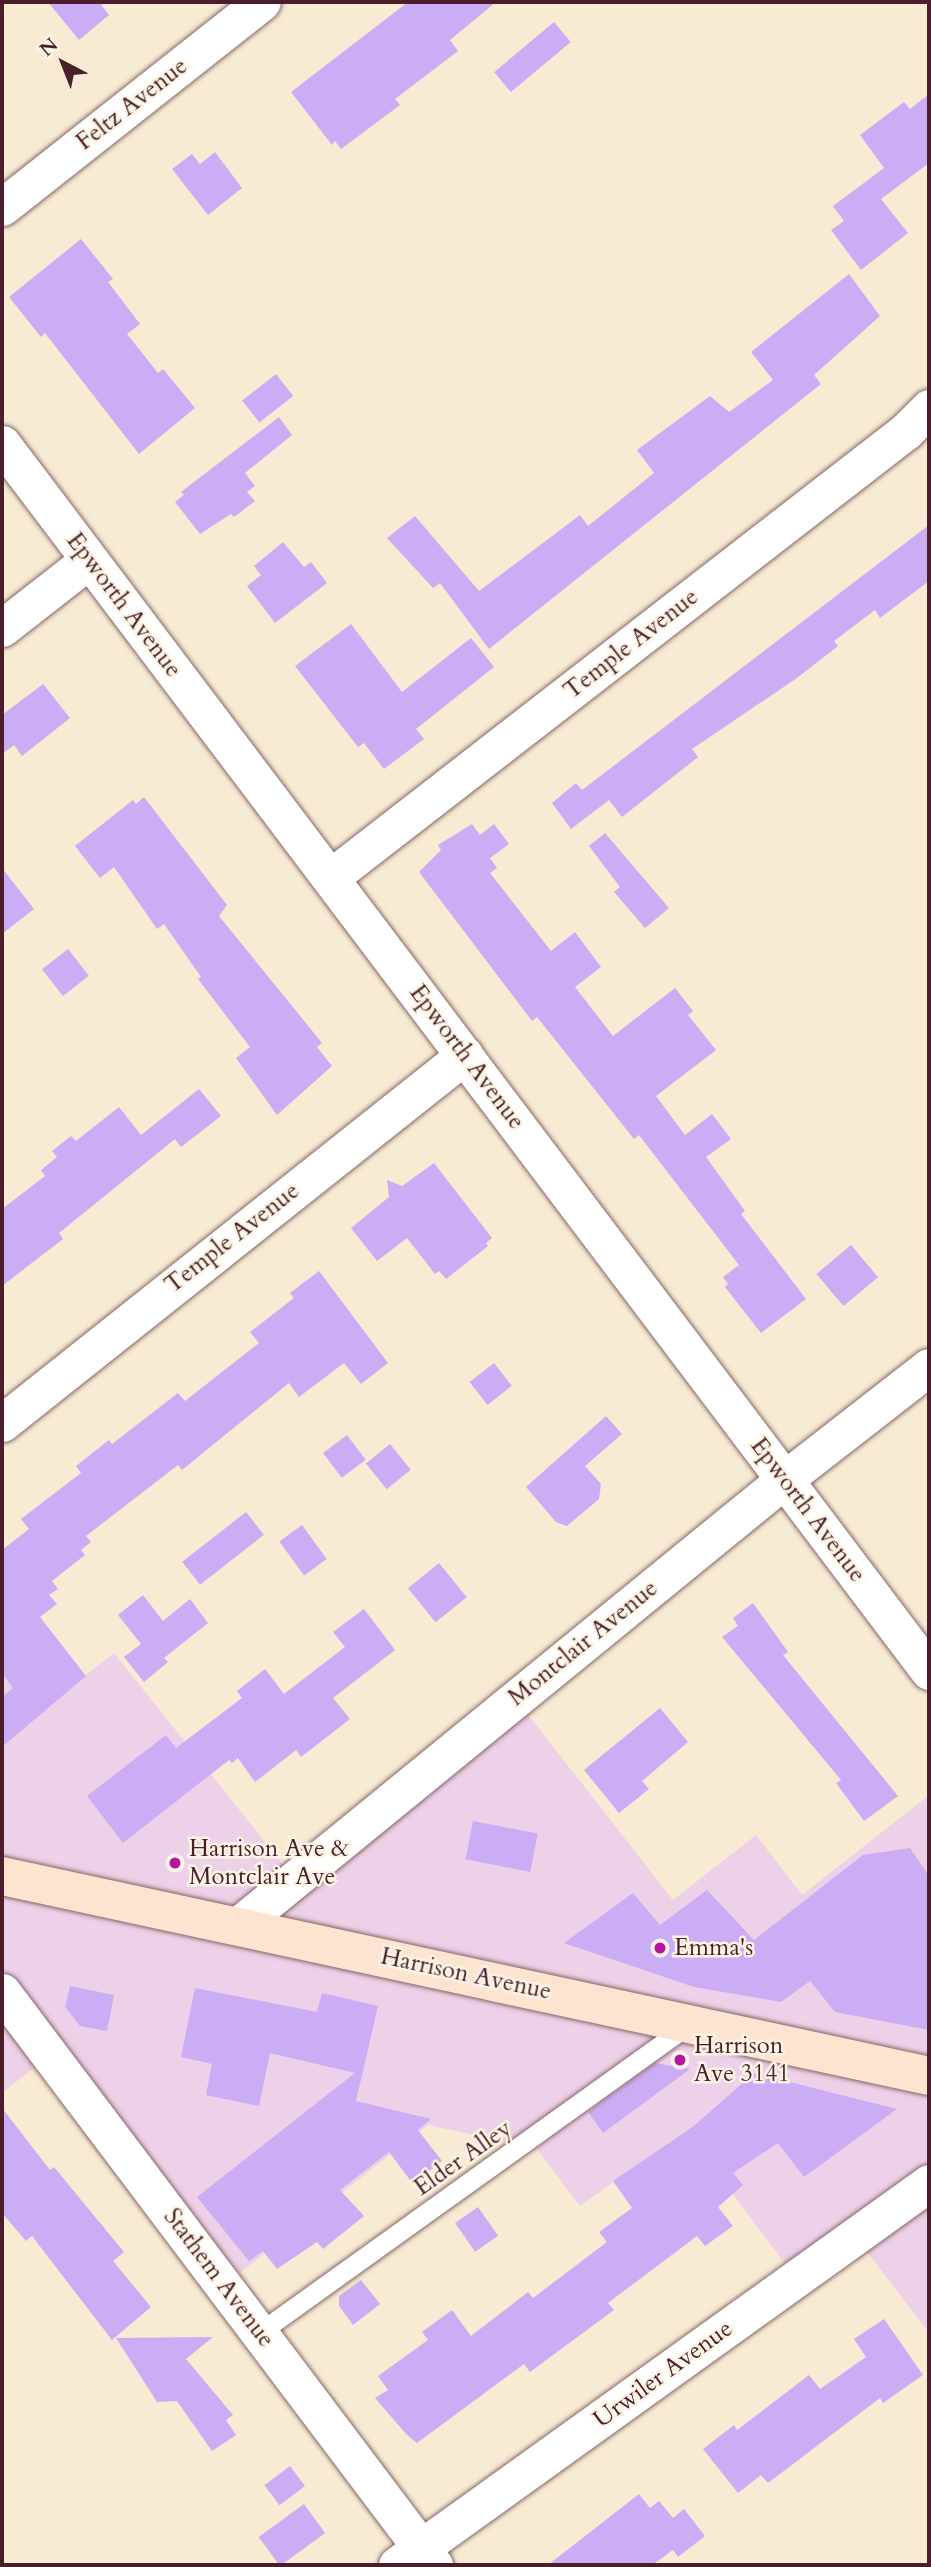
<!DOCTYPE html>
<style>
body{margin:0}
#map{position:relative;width:931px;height:2567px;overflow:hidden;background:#f7ebd3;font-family:Cardo,serif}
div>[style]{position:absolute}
.built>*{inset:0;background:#edd1e9}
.building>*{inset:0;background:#caadf4;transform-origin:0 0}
.roads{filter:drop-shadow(0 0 2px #876666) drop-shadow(0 0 2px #876666)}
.lane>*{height:19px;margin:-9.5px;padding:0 9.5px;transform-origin:9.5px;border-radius:9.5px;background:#fff}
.street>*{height:37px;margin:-18.5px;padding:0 18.5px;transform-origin:18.5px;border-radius:18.5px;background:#fff}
.secondary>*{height:38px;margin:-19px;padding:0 19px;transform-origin:19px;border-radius:19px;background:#fde4d1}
.dots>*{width:19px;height:19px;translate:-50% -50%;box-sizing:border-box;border:4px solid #fcf5e5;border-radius:50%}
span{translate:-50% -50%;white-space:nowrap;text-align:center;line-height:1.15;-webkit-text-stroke:5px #fcf5e5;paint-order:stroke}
.street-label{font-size:24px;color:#4a1f2b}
.poi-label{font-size:24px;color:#4a1f2b}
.left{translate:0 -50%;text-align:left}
.frame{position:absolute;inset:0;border:4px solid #4a1f2b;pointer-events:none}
.north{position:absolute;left:28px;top:28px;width:70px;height:70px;-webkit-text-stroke:5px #fcf5e5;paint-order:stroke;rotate:318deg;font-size:19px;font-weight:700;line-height:28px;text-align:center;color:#4a1f2b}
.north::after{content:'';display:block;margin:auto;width:24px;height:32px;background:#4a1f2b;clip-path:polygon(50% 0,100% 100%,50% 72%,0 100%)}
</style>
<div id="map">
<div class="built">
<i style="clip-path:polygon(2px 1624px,59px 1696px,114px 1653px,294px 1878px,515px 1698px,673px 1900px,756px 1835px,802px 1895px,929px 1795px,929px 2333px,855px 2236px,796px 2278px,685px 2131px,580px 2206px,536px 2148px,428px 2125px,224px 2285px,49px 2056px,2px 2093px)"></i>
</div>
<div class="building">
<i style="clip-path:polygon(48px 2px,99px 2px,109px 15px,79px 40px)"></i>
<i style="clip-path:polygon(408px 2px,496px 2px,450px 40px,458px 51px,395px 99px,400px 105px,341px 149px,335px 141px,332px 145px,291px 92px)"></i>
<i style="left:554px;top:22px;width:26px;height:78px;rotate:50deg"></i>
<i style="clip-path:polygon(929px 94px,929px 163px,881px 199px,908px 233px,861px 270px,831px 230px,844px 221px,833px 206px,884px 168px,860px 135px,904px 102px,910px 109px)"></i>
<i style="clip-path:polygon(215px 152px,242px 188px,208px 215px,172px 169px,192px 154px,200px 164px)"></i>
<i style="clip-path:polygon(81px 239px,113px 279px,108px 282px,140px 324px,127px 334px,158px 373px,163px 369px,195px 408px,139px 454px,45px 333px,41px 337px,9px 297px)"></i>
<i style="clip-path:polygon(849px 274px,880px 316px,814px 375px,821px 384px,489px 649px,440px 583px,433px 588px,387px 538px,415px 516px,479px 591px,580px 515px,588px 526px,654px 473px,637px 450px,710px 396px,729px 412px,773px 380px,751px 352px)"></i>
<i style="left:276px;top:374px;width:28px;height:43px;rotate:52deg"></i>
<i style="clip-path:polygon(279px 417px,292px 435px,245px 473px,255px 486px,247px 492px,255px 501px,234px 517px,231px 514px,200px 534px,175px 502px,184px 495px,181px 492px)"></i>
<i style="clip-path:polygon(929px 525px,929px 581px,880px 618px,875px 610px,834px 641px,838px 646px,797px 678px,692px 749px,698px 757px,622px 817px,609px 800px,571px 829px,552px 803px,576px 783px,582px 790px)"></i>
<i style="clip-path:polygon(283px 542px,304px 567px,311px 562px,327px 583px,275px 623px,247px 586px,261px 575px,254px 566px)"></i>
<i style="clip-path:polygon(351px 624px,402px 692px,471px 638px,494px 667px,416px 729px,424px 739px,384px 769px,364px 743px,358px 747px,295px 666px)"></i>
<i style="clip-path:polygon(43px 684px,70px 718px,22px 756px,14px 745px,2px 754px,2px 715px)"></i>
<i style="clip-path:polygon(144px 797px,227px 905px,219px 916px,322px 1043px,317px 1047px,332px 1066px,277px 1115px,236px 1058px,250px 1047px,198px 979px,201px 977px,164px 924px,157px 929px,114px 867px,100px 878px,75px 846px,133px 800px,136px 804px)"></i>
<i style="clip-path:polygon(472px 824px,480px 835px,494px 824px,509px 844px,490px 858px,497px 868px,490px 873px,551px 951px,575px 932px,601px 967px,575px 987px,613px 1036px,675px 988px,693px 1011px,688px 1015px,716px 1050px,656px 1096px,685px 1135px,712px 1114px,731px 1139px,706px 1157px,745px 1211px,741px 1214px,806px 1299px,761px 1333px,725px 1287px,728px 1284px,723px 1277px,739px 1265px,639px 1135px,634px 1139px,537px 1017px,532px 1021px,419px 872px,441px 850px,438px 845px)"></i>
<i style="clip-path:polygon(605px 833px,669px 908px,645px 928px,614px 892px,620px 887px,589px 846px)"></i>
<i style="clip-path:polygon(2px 868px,34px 909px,2px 934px)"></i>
<i style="left:68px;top:949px;width:34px;height:33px;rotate:52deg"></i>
<i style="clip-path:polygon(199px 1089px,221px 1116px,181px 1147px,175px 1139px,59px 1233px,63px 1239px,2px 1286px,2px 1209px,45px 1176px,41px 1170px,57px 1157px,52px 1151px,71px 1136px,76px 1141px,119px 1107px,141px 1135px)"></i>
<i style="clip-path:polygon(434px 1163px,492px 1238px,486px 1243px,488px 1246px,446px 1279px,439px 1271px,435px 1274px,407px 1238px,377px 1261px,351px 1228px,389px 1197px,387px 1180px,402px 1186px)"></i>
<i style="left:851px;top:1245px;width:42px;height:45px;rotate:50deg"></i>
<i style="clip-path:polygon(319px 1271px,388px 1363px,361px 1384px,344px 1363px,299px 1397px,289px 1383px,182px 1470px,178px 1465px,86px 1536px,91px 1542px,81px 1550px,85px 1555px,52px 1581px,58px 1589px,49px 1595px,57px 1604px,40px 1617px,86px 1676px,2px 1747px,2px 1697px,13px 1688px,2px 1673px,2px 1550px,29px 1529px,21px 1519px,81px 1473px,76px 1466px,109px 1440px,112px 1444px,178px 1393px,185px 1401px,259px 1343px,250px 1332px,294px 1298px,290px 1293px)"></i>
<i style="left:494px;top:1363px;width:29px;height:31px;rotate:52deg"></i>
<i style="clip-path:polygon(606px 1416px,622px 1434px,585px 1466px,601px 1484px,599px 1499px,567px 1526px,556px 1522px,526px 1487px)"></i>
<i style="left:347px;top:1435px;width:31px;height:30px;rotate:53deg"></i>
<i style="left:390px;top:1444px;width:33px;height:31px;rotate:51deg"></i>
<i style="left:246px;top:1512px;width:29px;height:81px;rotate:52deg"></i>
<i style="left:302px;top:1525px;width:42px;height:28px;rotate:54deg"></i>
<i style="left:439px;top:1563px;width:44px;height:40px;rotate:51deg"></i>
<i style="clip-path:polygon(143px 1595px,163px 1621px,190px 1599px,208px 1623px,164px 1658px,168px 1662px,144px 1682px,124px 1657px,141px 1644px,118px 1615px)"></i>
<i style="clip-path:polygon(753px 1603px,788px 1652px,783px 1655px,898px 1796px,864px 1821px,836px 1783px,841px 1780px,722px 1637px,738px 1626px,733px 1618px)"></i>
<i style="clip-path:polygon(364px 1609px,395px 1650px,333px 1698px,350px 1719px,301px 1757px,296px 1750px,255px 1782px,238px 1758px,232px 1763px,229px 1760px,123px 1843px,87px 1796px,166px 1735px,176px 1748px,242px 1698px,237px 1691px,265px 1669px,284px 1694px,345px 1647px,333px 1632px)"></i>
<i style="clip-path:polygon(660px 1708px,688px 1742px,642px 1781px,649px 1789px,619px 1813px,584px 1770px)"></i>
<i style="left:473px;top:1821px;width:66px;height:39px;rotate:11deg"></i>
<i style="clip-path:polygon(910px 1848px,929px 1876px,929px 2030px,835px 2012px,810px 1981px,781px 2002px,694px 1987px,564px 1943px,633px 1893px,660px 1925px,707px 1890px,754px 1940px,863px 1855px)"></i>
<i style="clip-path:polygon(70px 1986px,114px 1995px,107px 2031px,80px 2026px,65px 2007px)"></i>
<i style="clip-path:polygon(195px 1988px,317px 2012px,322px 1993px,378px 2006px,356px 2101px,431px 2119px,418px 2130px,442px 2161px,413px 2184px,389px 2152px,340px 2190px,364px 2216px,323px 2249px,317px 2242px,277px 2269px,263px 2251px,249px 2261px,197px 2197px,355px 2073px,270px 2053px,259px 2106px,206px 2095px,212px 2064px,181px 2057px)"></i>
<i style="clip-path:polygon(655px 2063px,690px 2069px,603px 2133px,588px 2112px)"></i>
<i style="clip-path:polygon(754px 2073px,897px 2109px,804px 2177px,778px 2143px,733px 2173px,743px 2185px,718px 2207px,733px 2226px,705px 2246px,697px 2236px,608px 2303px,614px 2310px,530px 2372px,524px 2364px,417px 2443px,407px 2435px,375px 2398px,388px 2390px,378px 2376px,428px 2340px,422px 2332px,452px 2310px,471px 2336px,528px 2292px,533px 2298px,607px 2242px,599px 2232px,632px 2208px,613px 2181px,695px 2125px)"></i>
<i style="clip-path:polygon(2px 2108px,50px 2170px,54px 2167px,124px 2252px,113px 2261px,151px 2307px,112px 2340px,32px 2236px,26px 2241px,2px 2213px)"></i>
<i style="left:478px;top:2207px;width:35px;height:28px;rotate:55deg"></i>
<i style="clip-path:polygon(361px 2280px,380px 2304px,353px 2325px,339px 2306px,339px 2296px)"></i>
<i style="clip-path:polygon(884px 2319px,923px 2375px,883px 2403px,880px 2398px,768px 2483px,761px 2475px,738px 2493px,703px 2449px,734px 2425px,737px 2430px,809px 2375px,820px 2389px,866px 2357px,854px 2339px)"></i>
<i style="clip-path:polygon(213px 2337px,186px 2359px,233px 2415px,226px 2420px,236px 2435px,212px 2451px,177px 2401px,157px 2402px,116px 2338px)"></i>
<i style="left:290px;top:2466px;width:25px;height:32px;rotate:53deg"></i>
<i style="clip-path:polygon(639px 2494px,650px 2508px,659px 2501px,673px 2518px,684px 2509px,705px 2536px,678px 2557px,673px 2550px,652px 2565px,548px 2565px)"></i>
<i style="left:304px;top:2504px;width:36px;height:56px;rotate:54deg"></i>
</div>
<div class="roads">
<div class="lane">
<i style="left:260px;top:2332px;width:527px;rotate:-35.65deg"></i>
</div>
<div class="street">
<i style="left:2px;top:207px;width:331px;rotate:-38.3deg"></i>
<i style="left:2px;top:444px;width:1538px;rotate:52.93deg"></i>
<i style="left:2px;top:628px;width:110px;rotate:-38deg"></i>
<i style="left:331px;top:877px;width:728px;rotate:-37.8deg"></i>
<i style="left:906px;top:431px;width:33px;rotate:-45deg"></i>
<i style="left:2px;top:1423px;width:591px;rotate:-38.48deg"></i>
<i style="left:240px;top:1924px;width:704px;rotate:-39.23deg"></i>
<i style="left:785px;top:1479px;width:182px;rotate:-37.9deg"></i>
<i style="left:2px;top:1992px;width:718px;rotate:52.99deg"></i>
<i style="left:397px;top:2565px;width:655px;rotate:-35.68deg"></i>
</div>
<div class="secondary">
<i style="left:2px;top:1876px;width:948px;rotate:12.17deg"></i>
</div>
</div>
<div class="dots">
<i style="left:175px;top:1863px;background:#b5179e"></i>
<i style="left:660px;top:1948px;background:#b5179e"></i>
<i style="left:680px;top:2060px;background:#b5179e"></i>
</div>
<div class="street-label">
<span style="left:132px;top:104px;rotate:-38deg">Feltz Avenue</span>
<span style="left:124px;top:605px;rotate:53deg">Epworth Avenue</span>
<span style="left:631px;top:644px;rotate:-38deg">Temple Avenue</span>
<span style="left:467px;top:1057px;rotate:53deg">Epworth Avenue</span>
<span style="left:232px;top:1238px;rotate:-38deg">Temple Avenue</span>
<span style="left:808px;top:1510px;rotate:53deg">Epworth Avenue</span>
<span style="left:583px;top:1643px;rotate:-39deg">Montclair Avenue</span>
<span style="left:466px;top:1974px;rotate:12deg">Harrison Avenue</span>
<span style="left:463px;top:2158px;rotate:-35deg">Elder Alley</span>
<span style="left:219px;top:2278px;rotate:53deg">Stathem Avenue</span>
<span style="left:663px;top:2374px;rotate:-36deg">Urwiler Avenue</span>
</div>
<div class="poi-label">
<span class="left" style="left:189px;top:1863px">Harrison Ave &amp;<br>Montclair Ave</span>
<span class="left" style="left:674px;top:1948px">Emma's</span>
<span class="left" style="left:694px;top:2060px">Harrison<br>Ave 3141</span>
</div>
<div class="frame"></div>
<div class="north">N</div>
</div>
